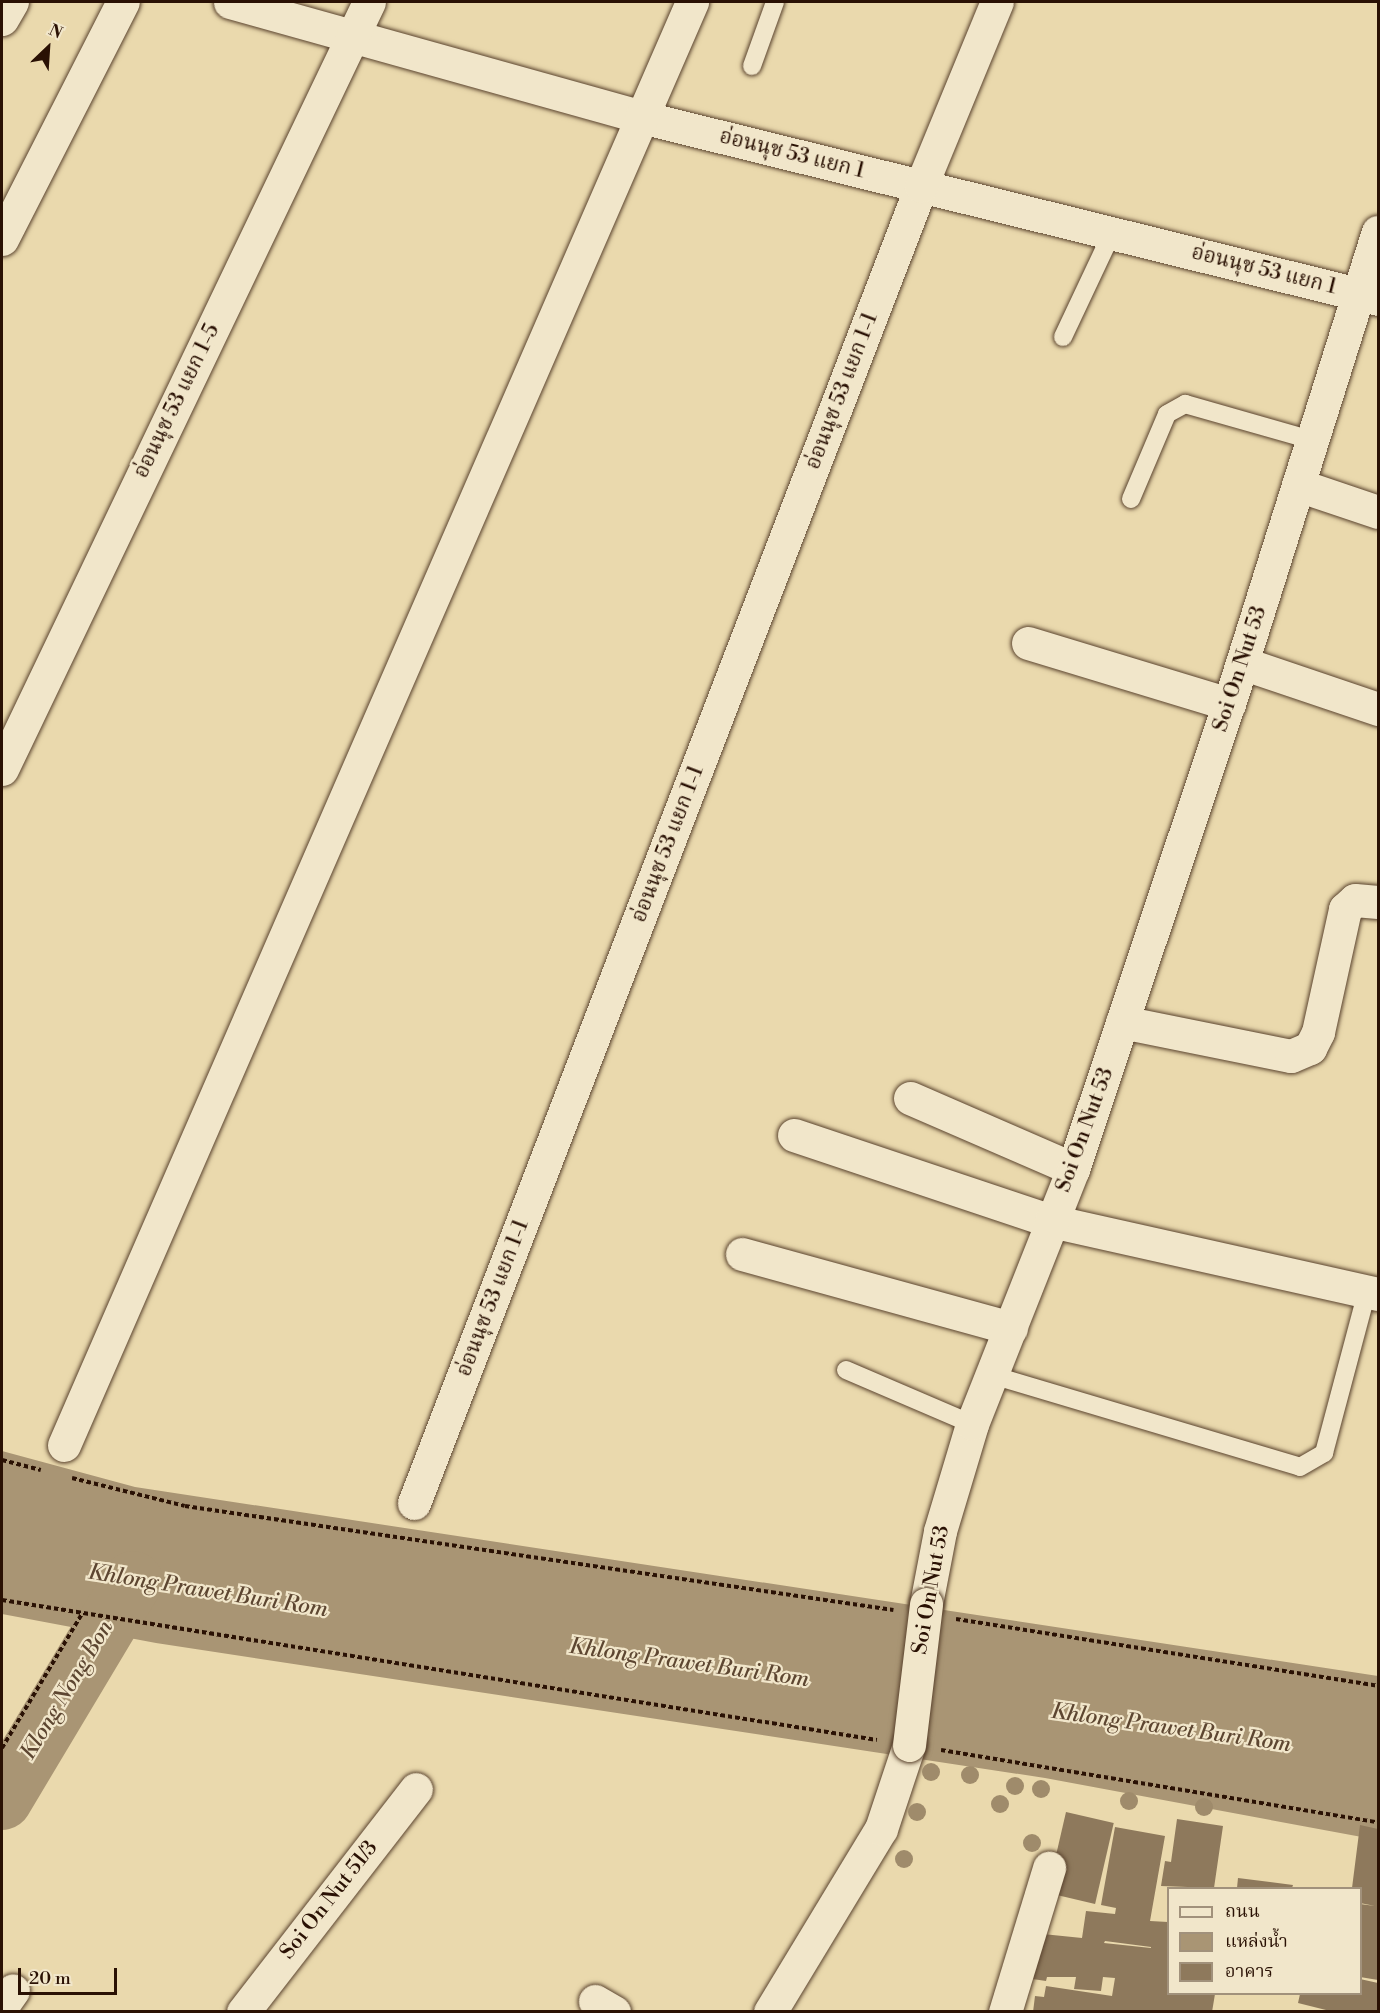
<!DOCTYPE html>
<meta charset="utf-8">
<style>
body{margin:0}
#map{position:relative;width:1380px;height:2013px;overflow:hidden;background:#ead9ad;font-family:"Libre Bodoni","Noto Serif Thai",serif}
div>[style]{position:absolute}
.water>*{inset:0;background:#a99574}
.river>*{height:60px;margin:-30px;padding:0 30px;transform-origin:30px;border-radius:30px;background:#a99574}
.building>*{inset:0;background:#8e795c;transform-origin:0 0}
.path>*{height:4px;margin-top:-2px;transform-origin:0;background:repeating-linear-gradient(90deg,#2a1104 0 4.5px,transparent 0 7.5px)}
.roads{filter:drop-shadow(0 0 2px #5a432e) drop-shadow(0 0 2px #5a432e)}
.service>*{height:18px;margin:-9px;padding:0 9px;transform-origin:9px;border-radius:9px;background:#f1e6ca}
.minor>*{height:33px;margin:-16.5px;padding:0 16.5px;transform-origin:16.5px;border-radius:16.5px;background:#f1e6ca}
.bridges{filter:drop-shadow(0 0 2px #5a432e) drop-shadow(0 0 2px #5a432e)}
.minor-bridge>*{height:33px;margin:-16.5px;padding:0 16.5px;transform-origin:16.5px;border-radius:16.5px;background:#f1e6ca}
.trees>*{width:18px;height:18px;margin:-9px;border-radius:50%;background:#9f8b6b}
span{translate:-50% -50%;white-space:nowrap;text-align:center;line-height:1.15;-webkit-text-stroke:4.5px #f1e6ca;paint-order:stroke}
.street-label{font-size:21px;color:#2a1104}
.water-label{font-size:22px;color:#5d4631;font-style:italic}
.frame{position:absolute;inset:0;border:3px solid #2a1104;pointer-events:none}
.legend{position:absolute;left:1167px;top:1887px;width:195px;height:108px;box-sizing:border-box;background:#f1e6ca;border:2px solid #a1917b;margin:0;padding:8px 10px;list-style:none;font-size:18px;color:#2a1104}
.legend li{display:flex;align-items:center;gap:12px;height:30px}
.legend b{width:30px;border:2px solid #a1917b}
.north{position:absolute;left:18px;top:18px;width:60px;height:60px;-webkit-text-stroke:4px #f1e6ca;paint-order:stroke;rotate:25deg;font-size:16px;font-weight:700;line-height:24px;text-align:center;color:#2a1104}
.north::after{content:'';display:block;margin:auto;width:21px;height:27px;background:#2a1104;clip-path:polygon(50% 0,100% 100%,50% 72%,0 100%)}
.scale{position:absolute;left:18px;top:1968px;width:99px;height:27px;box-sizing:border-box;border:3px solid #2a1104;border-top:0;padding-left:8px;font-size:18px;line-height:21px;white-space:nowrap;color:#2a1104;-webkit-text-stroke:4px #f1e6ca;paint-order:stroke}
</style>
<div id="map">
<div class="water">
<i style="clip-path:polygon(2px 1451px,135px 1487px,1378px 1676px,1378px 1840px,1045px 1778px,156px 1643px,2px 1614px)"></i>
</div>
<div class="river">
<i style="left:2px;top:1800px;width:255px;rotate:-59.1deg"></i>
</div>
<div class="building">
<i style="left:1066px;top:1812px;width:49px;height:83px;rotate:13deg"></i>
<i style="clip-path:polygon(1177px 1819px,1223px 1826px,1214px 1888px,1161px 1886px,1165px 1861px,1171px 1862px)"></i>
<i style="clip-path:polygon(1360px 1825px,1378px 1829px,1378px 1980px,1360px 1977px,1360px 1904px,1375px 1906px,1360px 1903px,1360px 1888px,1352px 1888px)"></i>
<i style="clip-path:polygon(evenodd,1115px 1827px,1165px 1836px,1150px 1921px,1168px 1922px,1168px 1994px,1215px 1994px,1212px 2012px,1033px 2012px,1035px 1996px,1044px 1997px,1046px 1986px,1112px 1996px,1115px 1978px,1103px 1977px,1101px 1991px,1074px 1989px,1076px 1977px,1047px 1977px,1046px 1981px,1019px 1977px,1033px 1933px,1082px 1938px,1086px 1911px,1115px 1914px,1116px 1908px,1101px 1905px,1115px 1827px,1105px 1941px,1151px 1947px,1151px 1948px,1104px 1943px,1105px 1941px)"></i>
<i style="clip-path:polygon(1238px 1878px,1293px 1885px,1292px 1888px,1237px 1888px)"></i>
<i style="clip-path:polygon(1360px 1979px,1378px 1983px,1378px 2012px,1334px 2012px,1298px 2003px,1300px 1994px,1360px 1994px)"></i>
</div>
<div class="path">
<i style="left:2px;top:1460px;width:40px;rotate:14.4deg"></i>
<i style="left:72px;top:1478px;width:116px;rotate:13.9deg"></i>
<i style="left:185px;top:1506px;width:716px;rotate:8.36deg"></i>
<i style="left:2px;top:1600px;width:886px;rotate:9.09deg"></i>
<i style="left:956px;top:1619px;width:427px;rotate:9deg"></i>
<i style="left:2px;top:1748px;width:156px;rotate:-59.2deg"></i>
<i style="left:941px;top:1750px;width:443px;rotate:9.4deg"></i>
</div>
<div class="roads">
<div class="service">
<i style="left:752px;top:66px;width:68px;rotate:-70.2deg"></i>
<i style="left:1063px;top:337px;width:115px;rotate:-64.8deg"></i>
<i style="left:1131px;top:499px;width:92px;rotate:-67deg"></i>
<i style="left:1167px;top:414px;width:21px;rotate:-29deg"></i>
<i style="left:1185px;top:404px;width:131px;rotate:15.9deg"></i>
<i style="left:846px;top:1370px;width:137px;rotate:23.2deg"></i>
<i style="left:992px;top:1375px;width:321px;rotate:16.6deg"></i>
<i style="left:1300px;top:1467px;width:28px;rotate:-30deg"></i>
<i style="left:1324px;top:1453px;width:168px;rotate:-75.1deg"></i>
</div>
<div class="minor">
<i style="left:230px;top:2px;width:427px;rotate:15.6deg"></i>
<i style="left:641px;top:117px;width:759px;rotate:13.87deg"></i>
<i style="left:2px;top:19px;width:20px;rotate:-60deg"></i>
<i style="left:2px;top:239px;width:266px;rotate:-63deg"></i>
<i style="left:1298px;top:485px;width:84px;rotate:18.6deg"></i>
<i style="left:1028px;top:643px;width:210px;rotate:16.9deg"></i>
<i style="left:1242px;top:663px;width:144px;rotate:18.7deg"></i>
<i style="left:2px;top:769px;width:850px;rotate:-64.43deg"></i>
<i style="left:1122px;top:1022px;width:172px;rotate:11.4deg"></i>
<i style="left:1291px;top:1056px;width:21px;rotate:-23deg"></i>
<i style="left:1310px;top:1048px;width:18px;rotate:-63deg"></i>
<i style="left:1318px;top:1032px;width:126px;rotate:-77.6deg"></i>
<i style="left:1345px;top:909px;width:13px;rotate:-42deg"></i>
<i style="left:1355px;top:900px;width:23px;rotate:5deg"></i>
<i style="left:910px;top:1098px;width:178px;rotate:23.5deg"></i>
<i style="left:794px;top:1135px;width:271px;rotate:18.5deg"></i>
<i style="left:1051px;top:1221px;width:335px;rotate:12.6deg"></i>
<i style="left:742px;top:1254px;width:279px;rotate:15.4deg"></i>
<i style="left:64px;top:1445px;width:1574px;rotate:-66.48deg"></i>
<i style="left:414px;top:1503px;width:1411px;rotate:-68.94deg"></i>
<i style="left:921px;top:186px;width:199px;rotate:-67.6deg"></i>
<i style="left:926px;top:1604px;width:74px;rotate:-79.1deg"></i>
<i style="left:940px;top:1531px;width:112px;rotate:-73.3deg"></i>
<i style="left:972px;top:1424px;width:274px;rotate:-68.4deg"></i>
<i style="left:1073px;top:1169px;width:490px;rotate:-71.5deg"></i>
<i style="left:1229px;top:704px;width:495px;rotate:-72.5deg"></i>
<i style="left:595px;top:2001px;width:22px;rotate:30deg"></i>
<i style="left:2px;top:2006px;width:19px;rotate:-55deg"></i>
<i style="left:243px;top:2012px;width:282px;rotate:-52.2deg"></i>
<i style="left:770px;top:2012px;width:214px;rotate:-58.8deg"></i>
<i style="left:881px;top:1829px;width:89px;rotate:-71.6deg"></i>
<i style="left:1005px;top:2012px;width:151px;rotate:-73deg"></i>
</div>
</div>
<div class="bridges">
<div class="minor-bridge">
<i style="left:909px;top:1745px;width:142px;rotate:-83.1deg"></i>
</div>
</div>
<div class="trees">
<i style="left:931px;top:1772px"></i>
<i style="left:970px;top:1775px"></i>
<i style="left:1015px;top:1786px"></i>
<i style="left:1041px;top:1789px"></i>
<i style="left:1129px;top:1801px"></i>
<i style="left:1000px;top:1804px"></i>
<i style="left:1204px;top:1807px"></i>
<i style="left:917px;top:1812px"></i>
<i style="left:1032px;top:1843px"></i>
<i style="left:904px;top:1859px"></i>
</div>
<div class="street-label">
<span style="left:792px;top:154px;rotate:14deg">อ่อนนุช 53 แยก 1</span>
<span style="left:1264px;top:270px;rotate:14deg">อ่อนนุช 53 แยก 1</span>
<span style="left:842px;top:391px;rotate:-69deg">อ่อนนุช 53 แยก 1-1</span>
<span style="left:177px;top:401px;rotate:-64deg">อ่อนนุช 53 แยก 1-5</span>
<span style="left:1240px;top:669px;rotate:-72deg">Soi On Nut 53</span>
<span style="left:668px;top:844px;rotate:-69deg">อ่อนนุช 53 แยก 1-1</span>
<span style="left:1085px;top:1130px;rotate:-70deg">Soi On Nut 53</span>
<span style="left:493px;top:1298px;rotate:-69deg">อ่อนนุช 53 แยก 1-1</span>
<span style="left:931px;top:1590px;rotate:-80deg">Soi On Nut 53</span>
<span style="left:329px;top:1900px;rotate:-52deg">Soi On Nut 51/3</span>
</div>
<div class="water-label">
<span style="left:208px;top:1591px;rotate:9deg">Khlong Prawet Buri Rom</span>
<span style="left:689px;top:1663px;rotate:8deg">Khlong Prawet Buri Rom</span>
<span style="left:67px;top:1690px;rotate:-59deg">Klong Nong Bon</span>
<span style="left:1171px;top:1728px;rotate:8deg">Khlong Prawet Buri Rom</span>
</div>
<div class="frame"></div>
<ul class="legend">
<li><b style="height:8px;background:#f1e6ca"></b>ถนน</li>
<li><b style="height:16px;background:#a99574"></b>แหล่งน้ำ</li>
<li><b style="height:16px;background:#8e795c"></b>อาคาร</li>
</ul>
<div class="north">N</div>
<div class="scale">20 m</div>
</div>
